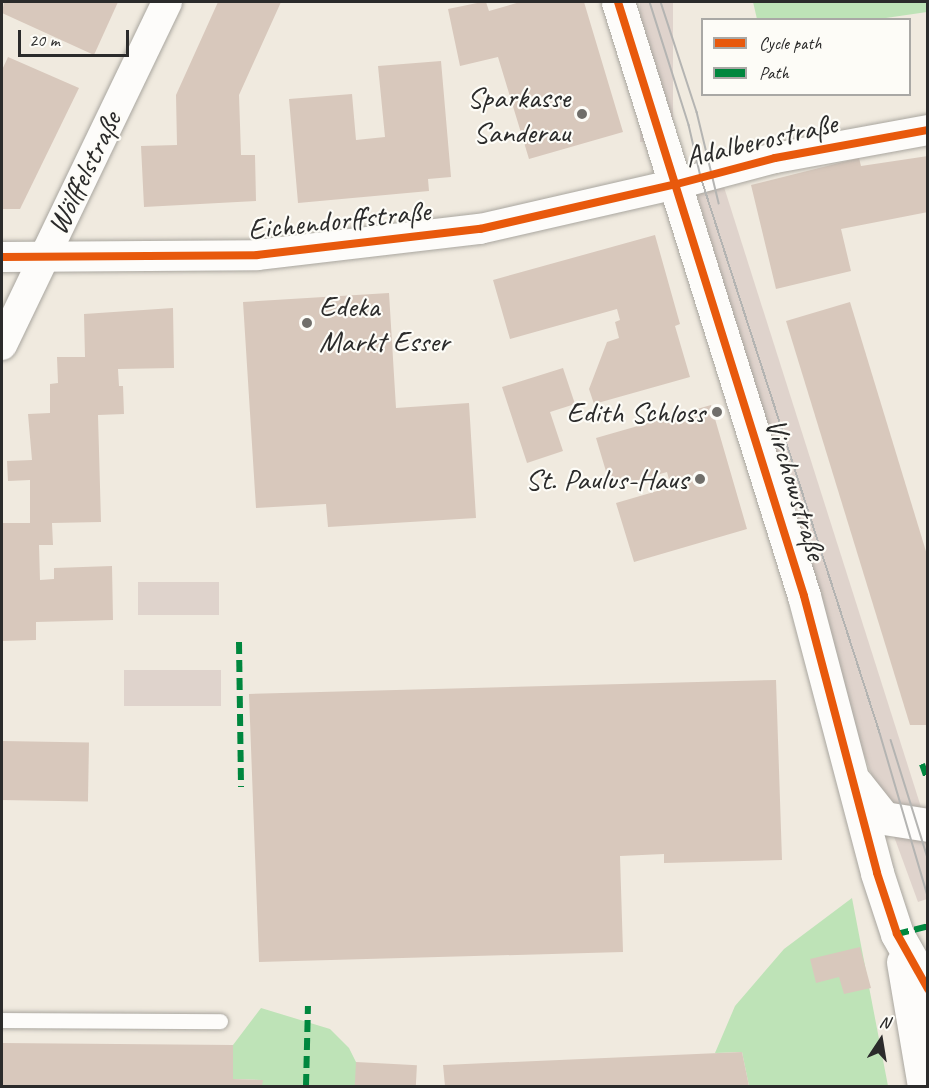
<!DOCTYPE html>
<meta charset="utf-8">
<style>
body{margin:0}
#map{position:relative;width:929px;height:1088px;overflow:hidden;background:#f0eadf;font-family:Caveat,sans-serif}
div>[style]{position:absolute}
.industrial>*{inset:0;background:#dfd3cc;transform-origin:0 0}
.green>*{inset:0;background:#bee3b7}
.building>*{inset:0;background:#d8c8bc;transform-origin:0 0}
.roads{filter:drop-shadow(0 0 2px #a9a69f) drop-shadow(0 0 2px #a9a69f)}
.service>*{height:15px;margin:-7.5px;padding:0 7.5px;transform-origin:7.5px;border-radius:7.5px;background:#fdfcfa}
.minor>*{height:30px;margin:-15px;padding:0 15px;transform-origin:15px;border-radius:15px;background:#fdfcfa}
.tertiary>*{height:33px;margin:-16.5px;padding:0 16.5px;transform-origin:16.5px;border-radius:16.5px;background:#fdfcfa}
.tram>*{height:1.5px;margin:-0.75px;padding:0 0.75px;transform-origin:0.75px;border-radius:0.75px;background:#b4b4b2}
.quiet>*{height:6px;margin-top:-3px;transform-origin:0;background:repeating-linear-gradient(90deg,#00873e 0 12px,transparent 0 18px)}
.cycleway>*{height:8px;margin:-4px;padding:0 4px;transform-origin:4px;border-radius:4px;background:#e8590c}
.dots>*{width:16px;height:16px;translate:-50% -50%;box-sizing:border-box;border:3px solid #fdfcf7;border-radius:50%}
span{translate:-50% -50%;white-space:nowrap;text-align:center;line-height:1.15;-webkit-text-stroke:4.5px #fdfcf7;paint-order:stroke}
.poi-label{font-size:30px;color:#2b2b2b}
.right{translate:-100% -50%;text-align:right}
.left{translate:0 -50%;text-align:left}
.street-label{font-size:30px;color:#2b2b2b}
.frame{position:absolute;inset:0;border:3px solid #2b2b2b;pointer-events:none}
.legend{position:absolute;left:701px;top:18px;width:210px;height:78px;box-sizing:border-box;background:#fdfcf7;border:2px solid #a9a8a5;margin:0;padding:8px 10px;list-style:none;font-size:18px;color:#2b2b2b}
.legend li{display:flex;align-items:center;gap:12px;height:30px}
.legend b{width:30px;border:2px solid #a9a8a5}
.north{position:absolute;left:851px;top:1010px;width:60px;height:60px;-webkit-text-stroke:4px #fdfcf7;paint-order:stroke;rotate:12deg;font-size:16px;font-weight:700;line-height:24px;text-align:center;color:#2b2b2b}
.north::after{content:'';display:block;margin:auto;width:21px;height:27px;background:#2b2b2b;clip-path:polygon(50% 0,100% 100%,50% 72%,0 100%)}
.scale{position:absolute;left:18px;top:30px;width:111px;height:27px;box-sizing:border-box;border:3px solid #2b2b2b;border-top:0;padding-left:8px;font-size:18px;line-height:21px;white-space:nowrap;color:#2b2b2b;-webkit-text-stroke:4px #fdfcf7;paint-order:stroke}
</style>
<div id="map">
<div class="industrial">
<i style="left:640px;top:2px;width:33px;height:140px"></i>
<i style="clip-path:polygon(724px 187px,927px 826px,927px 899px,918px 902px,862px 749px,697px 194px)"></i>
<i style="left:219px;top:582px;width:33px;height:81px;rotate:90deg"></i>
<i style="left:221px;top:670px;width:36px;height:97px;rotate:90deg"></i>
</div>
<div class="green">
<i style="clip-path:polygon(753px 2px,927px 2px,927px 12px,879px 19px,757px 19px)"></i>
<i style="clip-path:polygon(852px 898px,888px 1086px,749px 1086px,742px 1052px,715px 1053px,735px 1006px,784px 949px)"></i>
<i style="clip-path:polygon(261px 1008px,330px 1029px,349px 1048px,356px 1062px,356px 1086px,262px 1086px,262px 1080px,233px 1079px,233px 1045px)"></i>
</div>
<div class="building">
<i style="clip-path:polygon(4px 2px,118px 2px,94px 55px,2px 13px)"></i>
<i style="clip-path:polygon(218px 2px,281px 2px,239px 95px,241px 155px,255px 155px,256px 201px,144px 207px,141px 146px,177px 145px,176px 95px)"></i>
<i style="clip-path:polygon(482px 2px,486px 2px,489px 11px,520px 2px,584px 2px,623px 132px,529px 159px,498px 57px,460px 66px,448px 9px)"></i>
<i style="clip-path:polygon(8px 57px,79px 88px,20px 209px,2px 209px,2px 70px)"></i>
<i style="clip-path:polygon(441px 61px,451px 177px,428px 179px,429px 191px,298px 203px,289px 99px,352px 94px,356px 140px,385px 137px,378px 66px)"></i>
<i style="clip-path:polygon(928px 156px,928px 212px,841px 229px,851px 271px,776px 289px,751px 185px,859px 158px,861px 166px)"></i>
<i style="clip-path:polygon(655px 235px,680px 324px,675px 326px,690px 377px,594px 404px,589px 389px,607px 342px,619px 338px,615px 322px,620px 320px,617px 309px,510px 339px,493px 280px)"></i>
<i style="clip-path:polygon(389px 293px,396px 408px,469px 403px,476px 518px,328px 527px,326px 504px,256px 508px,243px 302px)"></i>
<i style="clip-path:polygon(850px 302px,928px 558px,928px 725px,910px 725px,786px 321px)"></i>
<i style="clip-path:polygon(173px 308px,174px 368px,118px 369px,119px 386px,123px 386px,124px 414px,98px 415px,101px 522px,52px 523px,53px 545px,39px 545px,40px 580px,54px 579px,54px 568px,112px 566px,113px 620px,36px 622px,36px 640px,2px 641px,2px 523px,30px 523px,30px 480px,8px 481px,7px 461px,32px 460px,28px 414px,50px 413px,50px 384px,58px 383px,57px 357px,85px 357px,84px 314px)"></i>
<i style="clip-path:polygon(563px 368px,575px 404px,550px 412px,563px 451px,527px 463px,502px 387px)"></i>
<i style="clip-path:polygon(711px 405px,747px 529px,634px 562px,616px 503px,671px 487px,667px 472px,611px 488px,596px 438px)"></i>
<i style="clip-path:polygon(776px 680px,782px 860px,664px 863px,664px 854px,620px 856px,623px 952px,259px 962px,249px 694px)"></i>
<i style="left:2px;top:741px;width:87px;height:59px;rotate:1deg"></i>
<i style="clip-path:polygon(860px 947px,871px 988px,844px 994px,839px 977px,816px 983px,810px 959px)"></i>
<i style="clip-path:polygon(2px 1043px,233px 1045px,233px 1079px,263px 1080px,262px 1086px,2px 1086px)"></i>
<i style="clip-path:polygon(742px 1052px,749px 1086px,445px 1086px,443px 1065px)"></i>
<i style="left:356px;top:1062px;width:61px;height:24px;rotate:3deg"></i>
</div>
<div class="roads">
<div class="service">
<i style="left:2px;top:1020px;width:218px;rotate:0.3deg"></i>
</div>
<div class="minor">
<i style="left:2px;top:257px;width:255px;rotate:-0.4deg"></i>
<i style="left:257px;top:255px;width:225px;rotate:-6.7deg"></i>
<i style="left:480px;top:229px;width:202px;rotate:-12.9deg"></i>
<i style="left:677px;top:184px;width:101px;rotate:-14.9deg"></i>
<i style="left:775px;top:158px;width:156px;rotate:-10.4deg"></i>
<i style="left:2px;top:345px;width:381px;rotate:-64.3deg"></i>
</div>
<div class="tertiary">
<i style="left:618px;top:2px;width:622px;rotate:72.61deg"></i>
<i style="left:804px;top:596px;width:286px;rotate:75.2deg"></i>
<i style="left:877px;top:873px;width:64px;rotate:71.8deg"></i>
<i style="left:897px;top:934px;width:63px;rotate:60.6deg"></i>
<i style="left:857px;top:784px;width:43px;rotate:51.5deg"></i>
<i style="left:884px;top:818px;width:45px;rotate:9deg"></i>
<i style="left:903px;top:962px;width:126px;rotate:80.4deg"></i>
</div>
</div>
<div class="tram">
<i style="left:650px;top:2px;width:129px;rotate:72.4deg"></i>
<i style="left:689px;top:125px;width:53px;rotate:77deg"></i>
<i style="left:701px;top:177px;width:584px;rotate:72.15deg"></i>
<i style="left:880px;top:733px;width:170px;rotate:73.6deg"></i>
<i style="left:661px;top:2px;width:116px;rotate:71.9deg"></i>
<i style="left:697px;top:112px;width:94px;rotate:76.4deg"></i>
<i style="left:891px;top:740px;width:124px;rotate:72.6deg"></i>
</div>
<div class="quiet">
<i style="left:239px;top:642px;width:145px;rotate:89.2deg"></i>
<i style="left:922px;top:764px;width:18px;rotate:71deg"></i>
<i style="left:897px;top:934px;width:32px;rotate:-14deg"></i>
<i style="left:306px;top:1086px;width:80px;rotate:-88.6deg"></i>
</div>
<div class="cycleway">
<i style="left:618px;top:2px;width:622px;rotate:72.61deg"></i>
<i style="left:804px;top:596px;width:286px;rotate:75.2deg"></i>
<i style="left:877px;top:873px;width:64px;rotate:71.8deg"></i>
<i style="left:897px;top:934px;width:63px;rotate:60.6deg"></i>
<i style="left:2px;top:257px;width:255px;rotate:-0.4deg"></i>
<i style="left:257px;top:255px;width:225px;rotate:-6.7deg"></i>
<i style="left:480px;top:229px;width:202px;rotate:-12.9deg"></i>
<i style="left:677px;top:184px;width:101px;rotate:-14.9deg"></i>
<i style="left:775px;top:158px;width:156px;rotate:-10.4deg"></i>
</div>
<div class="dots">
<i style="left:582px;top:114px;background:#706e6a"></i>
<i style="left:307px;top:323px;background:#706e6a"></i>
<i style="left:717px;top:412px;background:#706e6a"></i>
<i style="left:700px;top:479px;background:#706e6a"></i>
</div>
<div class="poi-label">
<span class="right" style="left:570px;top:114px">Sparkasse<br>Sanderau</span>
<span class="left" style="left:319px;top:323px">Edeka<br>Markt Esser</span>
<span class="right" style="left:705px;top:412px">Edith Schloss</span>
<span class="right" style="left:688px;top:479px">St. Paulus-Haus</span>
</div>
<div class="street-label">
<span style="left:761px;top:140px;rotate:-13deg">Adalberostraße</span>
<span style="left:84px;top:173px;rotate:-64deg">Wölffelstraße</span>
<span style="left:339px;top:220px;rotate:-6deg">Eichendorffstraße</span>
<span style="left:796px;top:489px;rotate:73deg">Virchowstraße</span>
</div>
<div class="frame"></div>
<ul class="legend">
<li><b style="height:8px;background:#e8590c"></b>Cycle path</li>
<li><b style="height:8px;background:#00873e"></b>Path</li>
</ul>
<div class="north">N</div>
<div class="scale">20 m</div>
</div>
